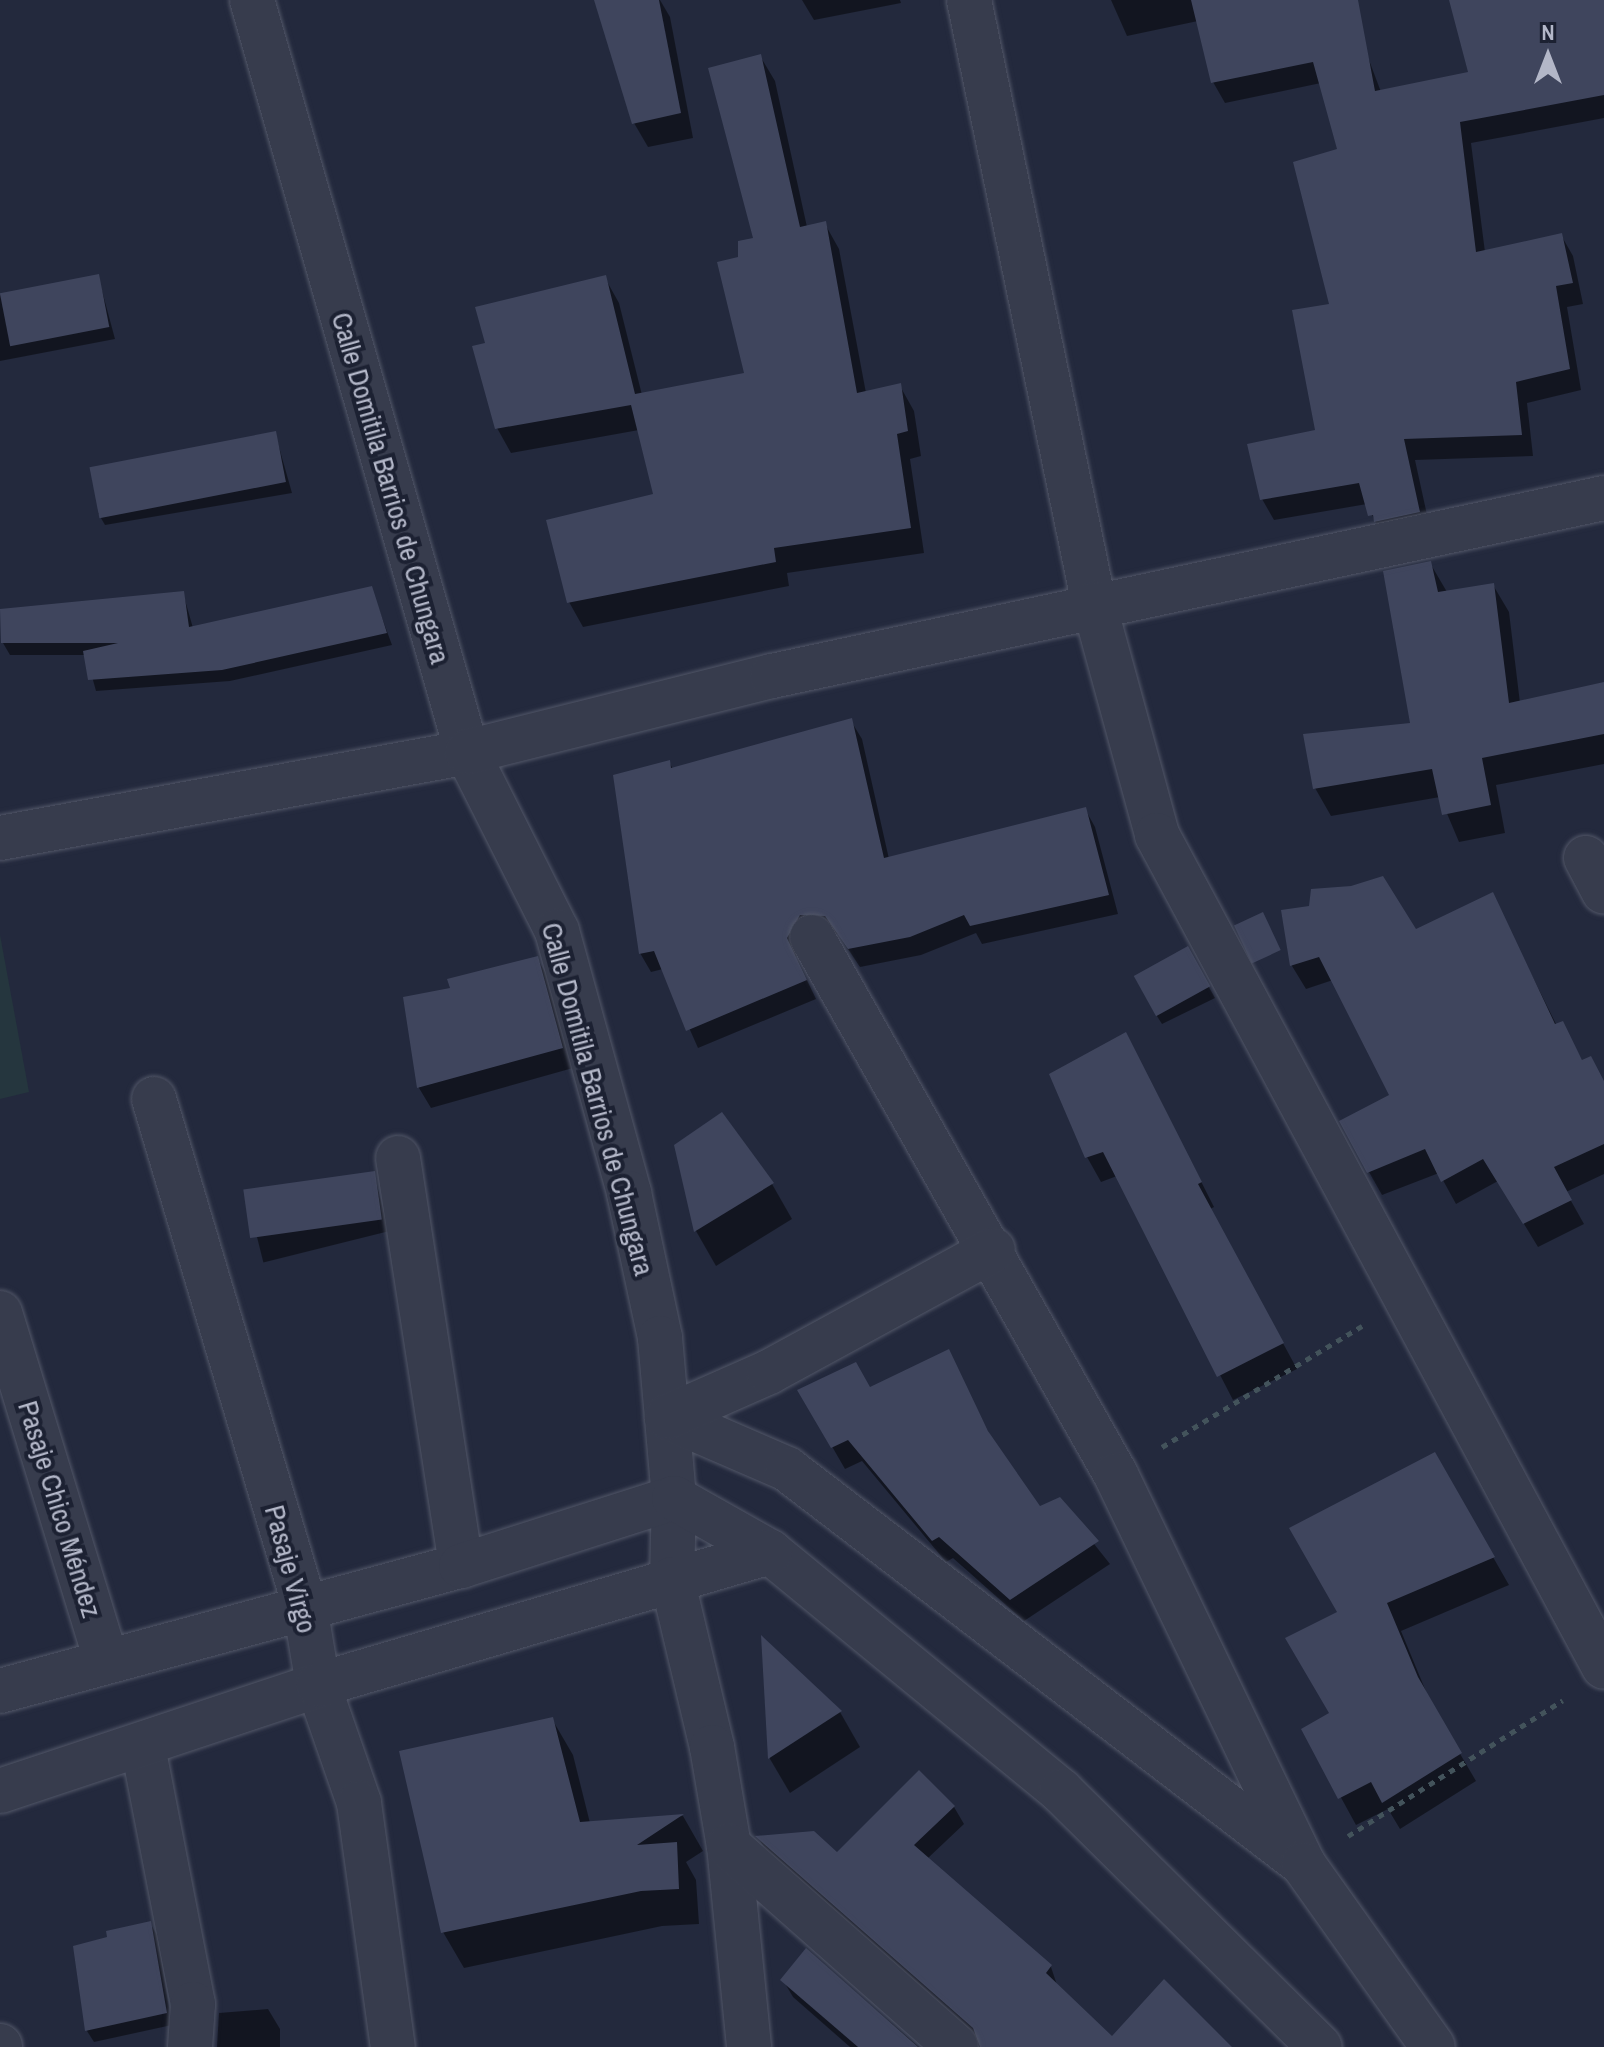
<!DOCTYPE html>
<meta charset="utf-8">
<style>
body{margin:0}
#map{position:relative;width:1604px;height:2047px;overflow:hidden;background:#23293d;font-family:"Archivo Narrow",sans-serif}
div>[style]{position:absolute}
.green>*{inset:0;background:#25363e}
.shadow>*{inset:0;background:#0007;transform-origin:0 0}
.building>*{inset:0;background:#3f455d;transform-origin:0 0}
.path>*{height:5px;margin-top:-2.5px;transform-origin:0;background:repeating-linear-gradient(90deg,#43535b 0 6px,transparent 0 12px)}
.roads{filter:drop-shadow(0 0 2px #525768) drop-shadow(0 0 2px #525768)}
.minor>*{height:44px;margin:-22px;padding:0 22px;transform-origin:22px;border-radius:22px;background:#373c4d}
span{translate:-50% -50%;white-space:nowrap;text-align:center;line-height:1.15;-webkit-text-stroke:8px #1c2132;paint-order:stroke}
.street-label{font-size:28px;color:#b3b7c8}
.north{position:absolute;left:1508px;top:16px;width:80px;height:80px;-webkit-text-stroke:6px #1c2132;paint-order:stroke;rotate:0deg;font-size:22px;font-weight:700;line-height:32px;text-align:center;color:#b3b7c8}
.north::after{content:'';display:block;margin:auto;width:28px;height:36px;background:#b3b7c8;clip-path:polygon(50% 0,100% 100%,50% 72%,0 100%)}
</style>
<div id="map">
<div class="green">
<i style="clip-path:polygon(0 935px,29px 1092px,0 1099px)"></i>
</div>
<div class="shadow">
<i style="clip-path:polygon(613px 0,660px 0,670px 17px,693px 138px,648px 147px,634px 123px)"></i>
<i style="clip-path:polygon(802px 0,900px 0,901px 3px,814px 20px)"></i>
<i style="clip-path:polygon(1111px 0,1326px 0,1366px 52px,1381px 92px,1470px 73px,1451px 0,1604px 0,1604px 118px,1471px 143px,1485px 252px,1561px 235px,1573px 256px,1583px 304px,1567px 307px,1581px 390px,1527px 403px,1533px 456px,1415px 460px,1431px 533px,1382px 536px,1367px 504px,1274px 520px,1262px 499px,1317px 431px,1331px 305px,1339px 151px,1321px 83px,1225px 103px,1213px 82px,1198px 21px,1127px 36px)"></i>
<i style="clip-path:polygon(760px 56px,775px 81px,807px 227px,825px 224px,839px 249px,866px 393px,900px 386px,914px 411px,921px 456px,910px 459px,924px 553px,787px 573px,789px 586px,583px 627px,569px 602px,655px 496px,639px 430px,511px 453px,497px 428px,487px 345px,605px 278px,619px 303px,642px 395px,746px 375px,740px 259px,755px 239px)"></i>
<i style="clip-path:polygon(98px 276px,115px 339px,0 361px,0 294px)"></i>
<i style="clip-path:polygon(275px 433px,292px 493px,105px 525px,98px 513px)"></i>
<i style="clip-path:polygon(1430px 563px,1447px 592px,1493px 585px,1509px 612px,1520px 703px,1604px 684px,1604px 764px,1496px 785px,1505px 833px,1459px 842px,1440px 797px,1331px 816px,1315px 788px,1412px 725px)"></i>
<i style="clip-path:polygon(371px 588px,392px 645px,230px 681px,96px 691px,86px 655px,10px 655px,3px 643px,183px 593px,193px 628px)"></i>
<i style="clip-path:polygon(851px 721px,862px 739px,889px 859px,1085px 809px,1095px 827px,1118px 914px,982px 944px,976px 933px,921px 955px,860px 967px,838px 934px,811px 933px,796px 957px,816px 999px,698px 1048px,663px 969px,651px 972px,640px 953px,669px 762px,673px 769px)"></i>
<i style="clip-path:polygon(1492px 895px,1557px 1026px,1562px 1023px,1583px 1062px,1604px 1082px,1604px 1174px,1566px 1192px,1584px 1224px,1538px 1247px,1498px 1181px,1456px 1204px,1439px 1173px,1382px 1195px,1369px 1172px,1392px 1096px,1333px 980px,1306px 989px,1292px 966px,1284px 912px,1416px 931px)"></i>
<i style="clip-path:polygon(1188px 949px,1215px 998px,1162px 1024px,1155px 1013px)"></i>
<i style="clip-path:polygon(537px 958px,549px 979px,573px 1068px,431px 1108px,419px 1088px,405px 999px,453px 990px)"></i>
<i style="clip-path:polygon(1139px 1059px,1214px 1207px,1210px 1209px,1297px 1369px,1233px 1400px,1117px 1176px,1101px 1182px,1087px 1157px,1052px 1075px)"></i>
<i style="clip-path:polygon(677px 1146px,772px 1184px,792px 1219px,716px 1266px,696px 1231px)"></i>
<i style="left:374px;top:1173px;width:60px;height:129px;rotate:76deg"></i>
<i style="clip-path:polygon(948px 1352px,994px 1443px,1039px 1509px,1059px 1500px,1110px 1564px,1024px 1621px,953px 1558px,946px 1562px,862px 1461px,845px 1469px,800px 1391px,870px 1389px)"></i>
<i style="clip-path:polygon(1434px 1454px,1509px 1585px,1401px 1631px,1432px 1706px,1476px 1781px,1400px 1829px,1388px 1809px,1356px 1825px,1304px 1730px,1331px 1714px,1340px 1613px)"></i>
<i style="clip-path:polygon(763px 1640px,840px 1712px,860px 1747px,790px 1793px,770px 1759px)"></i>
<i style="clip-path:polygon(552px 1719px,573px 1755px,590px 1823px,683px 1816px,703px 1851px,686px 1862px,696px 1880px,699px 1924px,662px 1926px,464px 1968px,443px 1932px)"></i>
<i style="clip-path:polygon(954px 1807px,964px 1824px,927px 1859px,1051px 1967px,1058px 1988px,1121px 2047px,980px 2047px,768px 1854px,758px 1837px,837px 1854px)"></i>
<i style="clip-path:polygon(150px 1923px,157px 1935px,172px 2025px,94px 2042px,87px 2031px)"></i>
<i style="clip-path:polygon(806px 1950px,919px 2047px,850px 2047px,793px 1997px,783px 1980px)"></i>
<i style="clip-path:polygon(268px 2009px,280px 2029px,280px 2047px,217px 2047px,219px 2013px)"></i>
</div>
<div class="building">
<i style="clip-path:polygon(594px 0,659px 0,681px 113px,632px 124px)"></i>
<i style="clip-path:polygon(1191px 0,1358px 0,1375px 91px,1468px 72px,1449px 0,1604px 0,1604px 95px,1460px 122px,1476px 252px,1562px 233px,1573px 283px,1556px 286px,1570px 369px,1516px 382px,1522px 435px,1404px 439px,1420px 512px,1374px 522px,1373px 515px,1368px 516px,1359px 483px,1260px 500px,1247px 444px,1315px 430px,1292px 310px,1329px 304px,1293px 162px,1337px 149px,1313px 62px,1211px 83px)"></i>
<i style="clip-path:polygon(761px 54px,800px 227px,826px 221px,857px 393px,901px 383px,908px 431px,897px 434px,911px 528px,774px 548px,776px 562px,567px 603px,546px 520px,653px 494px,631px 405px,495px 429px,472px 346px,485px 343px,475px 307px,606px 275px,635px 394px,744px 373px,717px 262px,738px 257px,738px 241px,753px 238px,708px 68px)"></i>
<i style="left:99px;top:274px;width:54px;height:101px;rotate:79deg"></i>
<i style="left:276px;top:431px;width:52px;height:190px;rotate:79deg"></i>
<i style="clip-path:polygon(1431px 561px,1438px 592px,1494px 583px,1509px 703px,1604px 682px,1604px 734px,1482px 758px,1491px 805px,1442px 815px,1432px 769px,1313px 789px,1303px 734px,1410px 723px,1383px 571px)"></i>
<i style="clip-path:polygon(372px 586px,387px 633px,222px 670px,88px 680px,83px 651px,118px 643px,1px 643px,0 609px,184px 591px,189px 627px)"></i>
<i style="clip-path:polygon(852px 718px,884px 858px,1086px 807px,1109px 895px,970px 926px,964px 915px,910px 937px,848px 949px,825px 916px,800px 915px,787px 938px,807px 980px,686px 1031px,654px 951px,639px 954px,613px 775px,670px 760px,671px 768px)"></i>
<i style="clip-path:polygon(1383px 876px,1416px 929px,1493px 892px,1555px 1024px,1563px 1021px,1582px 1060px,1591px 1056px,1604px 1081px,1604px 1144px,1554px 1167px,1572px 1200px,1523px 1224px,1483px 1159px,1441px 1182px,1425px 1149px,1367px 1173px,1339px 1121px,1389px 1095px,1319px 957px,1290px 966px,1281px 910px,1309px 906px,1311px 889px,1351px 886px)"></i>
<i style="left:1263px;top:912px;width:42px;height:32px;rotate:65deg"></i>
<i style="left:1188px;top:946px;width:46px;height:62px;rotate:61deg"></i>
<i style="clip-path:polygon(538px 956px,563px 1048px,417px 1088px,403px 997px,450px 988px,447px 979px)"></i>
<i style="clip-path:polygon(1126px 1032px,1202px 1182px,1198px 1184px,1284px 1343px,1217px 1377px,1103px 1152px,1085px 1158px,1049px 1074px)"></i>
<i style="clip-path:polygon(722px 1112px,774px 1183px,694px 1232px,674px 1145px)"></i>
<i style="left:375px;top:1171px;width:49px;height:133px;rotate:82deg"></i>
<i style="clip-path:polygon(949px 1349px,988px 1431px,1040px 1506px,1060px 1497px,1099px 1541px,1010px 1600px,939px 1537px,932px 1541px,848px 1440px,831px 1448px,797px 1390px,856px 1362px,870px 1387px)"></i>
<i style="clip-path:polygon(1435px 1452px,1495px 1557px,1387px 1603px,1418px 1677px,1462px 1753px,1382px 1803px,1371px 1782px,1338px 1799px,1301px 1729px,1329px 1713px,1285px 1638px,1337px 1612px,1289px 1528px)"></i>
<i style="clip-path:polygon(761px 1635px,842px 1711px,768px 1759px)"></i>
<i style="clip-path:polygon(553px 1717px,580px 1822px,684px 1814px,637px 1845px,677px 1842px,679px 1889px,641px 1891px,441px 1933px,399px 1751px)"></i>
<i style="clip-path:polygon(919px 1770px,955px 1806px,914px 1845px,1052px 1965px,1046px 1973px,1112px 2036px,1164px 1979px,1232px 2047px,980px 2047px,973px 2028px,755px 1836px,814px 1831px,837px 1852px)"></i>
<i style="clip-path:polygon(151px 1921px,167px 2013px,85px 2031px,73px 1946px,107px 1937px,106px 1931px)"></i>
<i style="clip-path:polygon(806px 1948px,918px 2047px,858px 2047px,780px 1980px)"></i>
</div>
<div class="path">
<i style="left:1162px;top:1447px;width:234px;rotate:-31.2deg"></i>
<i style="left:1348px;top:1836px;width:254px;rotate:-32.3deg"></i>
</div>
<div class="roads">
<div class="minor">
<i style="left:252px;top:0;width:782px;rotate:74.04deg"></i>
<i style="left:467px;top:752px;width:200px;rotate:63.3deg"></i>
<i style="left:557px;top:931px;width:272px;rotate:74.6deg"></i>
<i style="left:629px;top:1193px;width:148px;rotate:77.9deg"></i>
<i style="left:660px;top:1338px;width:161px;rotate:85deg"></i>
<i style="left:674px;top:1498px;width:81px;rotate:91.4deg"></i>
<i style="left:672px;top:1579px;width:173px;rotate:76.6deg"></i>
<i style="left:712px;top:1747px;width:100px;rotate:80.3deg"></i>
<i style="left:729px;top:1846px;width:202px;rotate:84.3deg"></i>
<i style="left:969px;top:0;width:617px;rotate:78.31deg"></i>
<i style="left:1094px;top:604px;width:239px;rotate:74.7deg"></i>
<i style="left:1157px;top:835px;width:944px;rotate:61.75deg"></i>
<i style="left:0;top:838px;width:475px;rotate:-10.4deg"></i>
<i style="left:467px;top:752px;width:314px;rotate:-14deg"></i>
<i style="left:772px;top:676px;width:851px;rotate:-12.08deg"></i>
<i style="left:1586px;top:858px;width:38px;rotate:62deg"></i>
<i style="left:812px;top:937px;width:618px;rotate:60.53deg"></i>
<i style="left:1116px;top:1475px;width:432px;rotate:64.3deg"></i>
<i style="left:154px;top:1099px;width:530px;rotate:73.45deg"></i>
<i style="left:305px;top:1607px;width:79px;rotate:80.5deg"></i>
<i style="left:318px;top:1685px;width:125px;rotate:70.8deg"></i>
<i style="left:359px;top:1803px;width:246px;rotate:82.1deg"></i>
<i style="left:398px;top:1158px;width:413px;rotate:81.2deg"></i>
<i style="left:0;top:1313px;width:362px;rotate:73deg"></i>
<i style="left:667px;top:1417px;width:131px;rotate:23.4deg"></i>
<i style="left:787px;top:1469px;width:650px;rotate:37.43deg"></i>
<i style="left:1303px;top:1864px;width:224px;rotate:54.6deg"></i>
<i style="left:667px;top:1417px;width:111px;rotate:-23.8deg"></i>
<i style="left:769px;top:1372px;width:255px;rotate:-28.6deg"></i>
<i style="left:0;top:1691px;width:478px;rotate:-15.2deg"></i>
<i style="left:461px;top:1566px;width:224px;rotate:-17.7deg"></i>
<i style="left:674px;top:1498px;width:110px;rotate:29.4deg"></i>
<i style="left:770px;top:1552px;width:377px;rotate:39.4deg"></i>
<i style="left:1061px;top:1791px;width:364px;rotate:44.7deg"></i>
<i style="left:143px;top:1747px;width:262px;rotate:79deg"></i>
<i style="left:193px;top:2004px;width:43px;rotate:94deg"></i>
<i style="left:0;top:1791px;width:335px;rotate:-18.4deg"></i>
<i style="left:318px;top:1685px;width:471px;rotate:-16.4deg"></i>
<i style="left:729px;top:1846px;width:303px;rotate:41.5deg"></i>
<i style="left:0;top:2046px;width:1px;rotate:90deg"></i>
</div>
</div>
<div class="street-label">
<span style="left:391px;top:488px;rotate:74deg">Calle Domitila Barrios de Chungara</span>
<span style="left:598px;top:1099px;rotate:75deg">Calle Domitila Barrios de Chungara</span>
<span style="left:60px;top:1509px;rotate:73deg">Pasaje Chico Méndez</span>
<span style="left:291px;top:1569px;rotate:75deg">Pasaje Virgo</span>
</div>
<div class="north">N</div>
</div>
